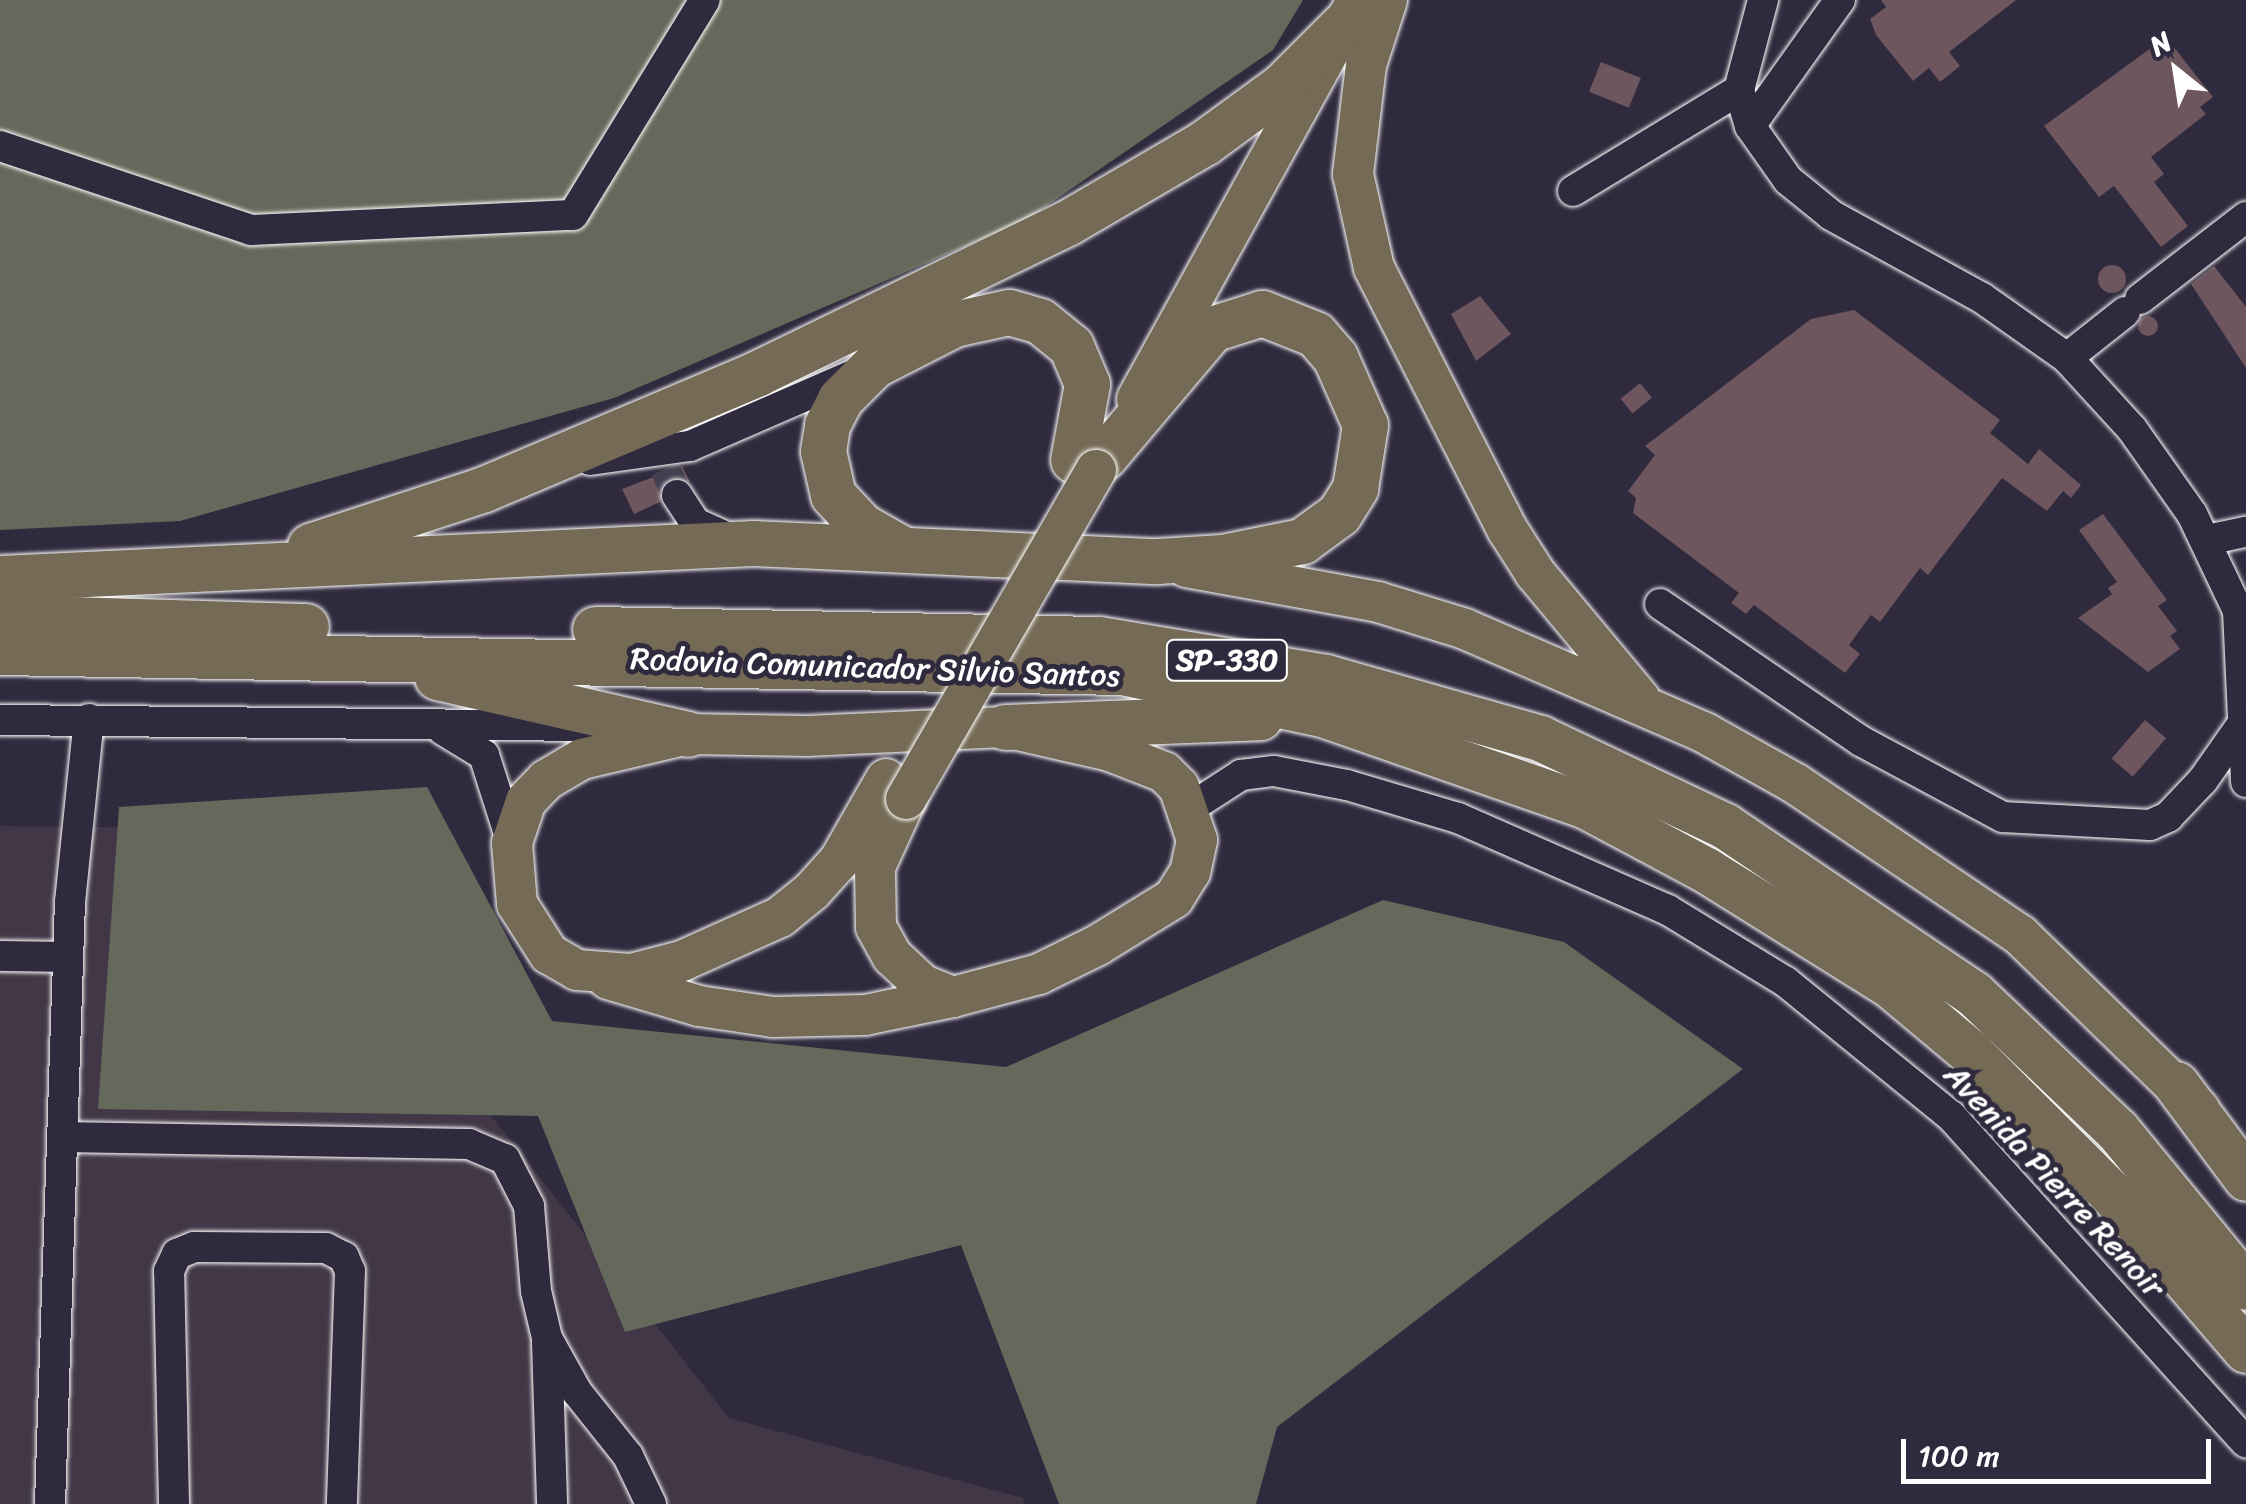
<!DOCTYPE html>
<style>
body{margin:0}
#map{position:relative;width:2246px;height:1504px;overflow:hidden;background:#2f2a3d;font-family:Sriracha,sans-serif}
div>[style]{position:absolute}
.built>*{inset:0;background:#423747}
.green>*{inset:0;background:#65695b}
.building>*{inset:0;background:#6d565e;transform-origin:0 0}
.round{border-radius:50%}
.minor-tunnel>*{height:30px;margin-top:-15px;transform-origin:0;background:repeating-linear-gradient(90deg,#443f50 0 30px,transparent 0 45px)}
.roads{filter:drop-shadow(0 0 2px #fff) drop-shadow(0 0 2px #fff)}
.minor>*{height:30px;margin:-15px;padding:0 15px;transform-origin:15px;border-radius:15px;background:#2f2a3d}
.major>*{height:40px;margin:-20px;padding:0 20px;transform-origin:20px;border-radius:20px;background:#756a55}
.highway>*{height:45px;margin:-22.5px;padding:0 22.5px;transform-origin:22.5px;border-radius:22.5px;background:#756a55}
.bridges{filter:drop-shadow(0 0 2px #fff) drop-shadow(0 0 2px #fff)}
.major-bridge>*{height:40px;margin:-20px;padding:0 20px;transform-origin:20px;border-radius:20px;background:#756a55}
span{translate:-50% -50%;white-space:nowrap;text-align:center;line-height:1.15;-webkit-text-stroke:10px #2f2a3d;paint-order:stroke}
.shield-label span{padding:2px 8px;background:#2f2a3d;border:2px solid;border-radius:8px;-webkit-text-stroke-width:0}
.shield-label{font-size:30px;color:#fff;font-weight:700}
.street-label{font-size:32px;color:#fff}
.north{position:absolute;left:2126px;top:20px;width:100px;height:100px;-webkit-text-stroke:8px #2f2a3d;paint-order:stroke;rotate:330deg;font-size:28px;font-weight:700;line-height:40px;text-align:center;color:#fff}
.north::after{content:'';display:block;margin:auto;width:35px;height:45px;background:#fff;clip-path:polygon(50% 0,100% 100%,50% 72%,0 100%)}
.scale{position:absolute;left:1901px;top:1439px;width:310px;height:45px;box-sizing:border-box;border:5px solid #fff;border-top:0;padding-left:12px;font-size:30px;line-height:35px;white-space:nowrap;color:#fff;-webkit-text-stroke:8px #2f2a3d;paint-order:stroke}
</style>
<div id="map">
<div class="built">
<i style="clip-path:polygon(0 826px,179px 828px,456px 1071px,729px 1418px,1023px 1498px,1024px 1504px,0 1504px)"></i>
</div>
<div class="green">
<i style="clip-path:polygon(0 0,1303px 0,1273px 50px,1026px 220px,614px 398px,180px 521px,0 530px)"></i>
<i style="clip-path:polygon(427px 787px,552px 1021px,1006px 1067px,1383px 900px,1564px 942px,1743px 1069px,1277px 1427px,1256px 1504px,1059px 1504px,961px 1245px,625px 1332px,538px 1116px,98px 1109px,119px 807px)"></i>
</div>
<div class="building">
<i style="clip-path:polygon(1881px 0,2016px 0,1949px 52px,1960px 66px,1940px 82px,1929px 68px,1913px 81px,1876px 35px,1870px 19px,1886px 7px)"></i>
<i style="clip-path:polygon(2166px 37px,2213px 97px,2200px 107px,2206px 114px,2151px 157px,2164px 174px,2154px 182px,2188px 226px,2161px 247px,2114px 186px,2099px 197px,2044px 126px)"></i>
<i style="left:1601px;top:62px;width:43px;height:32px;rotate:22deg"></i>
<i class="round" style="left:2098px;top:265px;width:28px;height:28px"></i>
<i style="clip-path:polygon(2214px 266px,2246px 307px,2246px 368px,2191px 284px)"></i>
<i style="clip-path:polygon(1480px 296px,1511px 334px,1476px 361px,1451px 314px)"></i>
<i style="clip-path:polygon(1854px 310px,2000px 420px,1990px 433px,2028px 464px,2039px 449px,2081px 485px,2071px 498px,2063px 491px,2047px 511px,2002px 478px,1928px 575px,1920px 568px,1880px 622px,1871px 615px,1849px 645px,1860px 654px,1845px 673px,1754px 605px,1746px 614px,1731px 603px,1739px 593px,1633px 513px,1636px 498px,1628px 491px,1655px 455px,1645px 446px,1811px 319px)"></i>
<i class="round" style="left:2138px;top:316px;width:20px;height:20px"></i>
<i style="left:1640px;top:383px;width:19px;height:25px;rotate:51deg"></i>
<i style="clip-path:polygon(682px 466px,690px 482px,668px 479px,660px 502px,634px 514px,622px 489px)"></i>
<i style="clip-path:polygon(2103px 514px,2167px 600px,2158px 606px,2177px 631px,2170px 636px,2180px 649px,2148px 672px,2078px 618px,2112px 594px,2108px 588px,2117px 582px,2079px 530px)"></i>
<i style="left:2145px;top:720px;width:28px;height:51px;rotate:41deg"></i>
</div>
<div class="minor-tunnel">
<i style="left:665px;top:469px;width:29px;rotate:65deg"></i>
</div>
<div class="roads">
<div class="minor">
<i style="left:1763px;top:0;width:93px;rotate:104.9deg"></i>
<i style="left:1739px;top:90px;width:38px;rotate:73deg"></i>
<i style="left:1750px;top:126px;width:66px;rotate:54.9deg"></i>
<i style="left:1788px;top:180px;width:55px;rotate:39.1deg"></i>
<i style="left:1831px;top:215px;width:172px;rotate:28.8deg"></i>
<i style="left:1982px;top:298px;width:104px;rotate:35.2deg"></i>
<i style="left:2067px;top:358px;width:96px;rotate:47.5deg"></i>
<i style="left:2132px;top:429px;width:104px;rotate:54.8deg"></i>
<i style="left:2192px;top:514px;width:107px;rotate:64.6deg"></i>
<i style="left:2238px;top:611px;width:171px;rotate:87.3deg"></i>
<i style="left:1750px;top:126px;width:155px;rotate:-54.5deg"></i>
<i style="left:0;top:146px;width:265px;rotate:18.5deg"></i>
<i style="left:251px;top:230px;width:322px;rotate:-2.7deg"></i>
<i style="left:573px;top:215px;width:252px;rotate:-58.5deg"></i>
<i style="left:1573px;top:191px;width:194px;rotate:-31.3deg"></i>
<i style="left:2140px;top:299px;width:134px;rotate:-37.7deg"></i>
<i style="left:2067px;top:358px;width:74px;rotate:-38.4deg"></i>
<i style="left:590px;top:460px;width:101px;rotate:-8deg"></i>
<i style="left:690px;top:446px;width:183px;rotate:-23.5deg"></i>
<i style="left:677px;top:495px;width:33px;rotate:57deg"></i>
<i style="left:695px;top:523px;width:39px;rotate:24deg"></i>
<i style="left:2207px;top:540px;width:40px;rotate:-12deg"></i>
<i style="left:1660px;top:604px;width:243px;rotate:34.3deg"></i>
<i style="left:1861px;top:741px;width:161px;rotate:28.2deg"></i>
<i style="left:2003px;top:817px;width:147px;rotate:3.1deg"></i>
<i style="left:2150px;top:825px;width:20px;rotate:-24deg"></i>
<i style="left:2168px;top:817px;width:51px;rotate:-46.6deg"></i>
<i style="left:2203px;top:780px;width:70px;rotate:-54.9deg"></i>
<i style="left:0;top:720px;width:594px;rotate:0.58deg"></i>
<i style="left:443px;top:730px;width:48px;rotate:31.4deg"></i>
<i style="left:484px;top:755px;width:92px;rotate:72.3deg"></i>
<i style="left:1190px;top:808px;width:61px;rotate:-32.9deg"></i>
<i style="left:1241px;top:775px;width:33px;rotate:-7deg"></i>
<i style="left:1274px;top:771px;width:74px;rotate:10.9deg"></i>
<i style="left:1347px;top:785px;width:116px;rotate:16.6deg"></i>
<i style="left:1458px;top:818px;width:229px;rotate:23.7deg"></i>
<i style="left:1668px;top:910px;width:138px;rotate:31.4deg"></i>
<i style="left:1786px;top:982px;width:213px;rotate:39.1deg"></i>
<i style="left:1951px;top:1116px;width:440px;rotate:47.9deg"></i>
<i style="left:0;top:956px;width:68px;rotate:0.8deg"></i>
<i style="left:62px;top:1137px;width:407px;rotate:1deg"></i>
<i style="left:469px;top:1144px;width:39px;rotate:23deg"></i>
<i style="left:505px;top:1159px;width:53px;rotate:62.9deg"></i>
<i style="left:529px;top:1206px;width:85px;rotate:85.3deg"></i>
<i style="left:536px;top:1291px;width:48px;rotate:76.8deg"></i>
<i style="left:547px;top:1338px;width:62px;rotate:60.9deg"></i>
<i style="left:577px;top:1392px;width:82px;rotate:51.4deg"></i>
<i style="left:628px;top:1456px;width:53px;rotate:64.4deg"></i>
<i style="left:547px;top:1342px;width:162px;rotate:88.2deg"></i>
<i style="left:50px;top:1504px;width:602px;rotate:-88.1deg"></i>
<i style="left:70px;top:902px;width:184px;rotate:-84.1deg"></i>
<i style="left:174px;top:1504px;width:233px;rotate:-91.2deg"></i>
<i style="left:169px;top:1271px;width:19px;rotate:-65deg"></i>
<i style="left:177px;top:1254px;width:18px;rotate:-22deg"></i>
<i style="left:194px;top:1247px;width:132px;rotate:0.4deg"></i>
<i style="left:326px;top:1248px;width:20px;rotate:27deg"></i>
<i style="left:344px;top:1257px;width:15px;rotate:67deg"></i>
<i style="left:350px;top:1271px;width:233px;rotate:92deg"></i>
</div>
<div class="major">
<i style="left:1387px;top:0;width:68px;rotate:107.9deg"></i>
<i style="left:1366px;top:65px;width:110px;rotate:96.8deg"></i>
<i style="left:1353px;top:174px;width:96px;rotate:77.4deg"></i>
<i style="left:1374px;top:268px;width:293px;rotate:63deg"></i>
<i style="left:1507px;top:529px;width:52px;rotate:57.5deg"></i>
<i style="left:1535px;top:573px;width:164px;rotate:50.2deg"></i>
<i style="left:1137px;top:399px;width:456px;rotate:-61.1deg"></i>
<i style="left:1186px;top:567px;width:195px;rotate:10.3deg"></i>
<i style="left:1378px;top:602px;width:91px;rotate:17.2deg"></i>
<i style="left:1465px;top:629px;width:262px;rotate:23.4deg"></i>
<i style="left:1705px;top:733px;width:104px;rotate:29.3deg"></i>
<i style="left:1796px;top:784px;width:270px;rotate:34deg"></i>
<i style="left:2020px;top:935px;width:250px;rotate:44.2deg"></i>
<i style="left:886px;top:779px;width:95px;rotate:119.8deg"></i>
<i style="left:839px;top:861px;width:40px;rotate:132deg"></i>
<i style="left:812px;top:891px;width:41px;rotate:140.9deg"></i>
<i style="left:780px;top:917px;width:107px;rotate:155.8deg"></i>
<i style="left:682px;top:961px;width:53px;rotate:165.7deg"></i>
<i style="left:631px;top:974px;width:54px;rotate:-175.8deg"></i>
<i style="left:577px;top:970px;width:32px;rotate:-150deg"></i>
<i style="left:549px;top:954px;width:59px;rotate:-122.6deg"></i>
<i style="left:517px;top:904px;width:61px;rotate:-94.7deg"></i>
<i style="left:512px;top:843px;width:44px;rotate:-71.6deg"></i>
<i style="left:526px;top:801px;width:29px;rotate:-46deg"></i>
<i style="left:546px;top:780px;width:42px;rotate:-30.3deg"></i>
<i style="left:582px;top:759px;width:109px;rotate:-13.3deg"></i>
<i style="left:688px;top:734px;width:119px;rotate:1deg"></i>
<i style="left:807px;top:736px;width:198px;rotate:-2.6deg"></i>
<i style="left:1005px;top:727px;width:108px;rotate:12.9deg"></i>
<i style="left:1110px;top:751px;width:58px;rotate:21.3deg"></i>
<i style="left:1164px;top:772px;width:21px;rotate:45deg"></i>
<i style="left:1179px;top:787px;width:56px;rotate:71.2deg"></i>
<i style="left:1197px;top:840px;width:33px;rotate:102deg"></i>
<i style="left:1190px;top:872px;width:31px;rotate:122deg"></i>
<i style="left:1174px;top:898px;width:89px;rotate:148.3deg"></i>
<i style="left:1098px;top:945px;width:66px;rotate:153.8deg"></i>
<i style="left:1039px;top:974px;width:89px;rotate:165deg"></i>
<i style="left:953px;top:997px;width:32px;rotate:-158deg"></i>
<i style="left:923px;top:985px;width:42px;rotate:-136.9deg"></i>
<i style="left:892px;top:956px;width:33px;rotate:-119deg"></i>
<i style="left:876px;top:927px;width:60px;rotate:-91deg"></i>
<i style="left:875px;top:867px;width:75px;rotate:-65.5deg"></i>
<i style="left:608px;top:979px;width:95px;rotate:16.5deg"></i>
<i style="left:699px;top:1006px;width:75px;rotate:8.5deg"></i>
<i style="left:773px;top:1017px;width:92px;rotate:-1.2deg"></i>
<i style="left:865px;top:1015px;width:90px;rotate:-11.6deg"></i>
</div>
<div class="highway">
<i style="left:310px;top:546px;width:183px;rotate:-18.1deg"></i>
<i style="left:484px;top:489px;width:298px;rotate:-22.9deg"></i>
<i style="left:758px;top:373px;width:343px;rotate:-25.9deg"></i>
<i style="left:1067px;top:223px;width:159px;rotate:-30.3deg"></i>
<i style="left:1204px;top:143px;width:97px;rotate:-36.2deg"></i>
<i style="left:1282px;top:86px;width:88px;rotate:-45deg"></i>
<i style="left:899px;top:547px;width:43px;rotate:-150.4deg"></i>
<i style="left:862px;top:526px;width:42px;rotate:-133.1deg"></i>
<i style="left:833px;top:495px;width:45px;rotate:-102.8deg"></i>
<i style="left:823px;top:451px;width:26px;rotate:-81deg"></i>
<i style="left:827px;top:425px;width:29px;rotate:-63deg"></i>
<i style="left:840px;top:399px;width:48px;rotate:-45deg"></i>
<i style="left:874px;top:365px;width:90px;rotate:-27.1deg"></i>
<i style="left:954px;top:324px;width:56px;rotate:-12.3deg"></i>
<i style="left:1009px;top:312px;width:32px;rotate:16deg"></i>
<i style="left:1040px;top:321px;width:40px;rotate:39deg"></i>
<i style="left:1071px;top:346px;width:41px;rotate:67.2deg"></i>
<i style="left:1087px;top:384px;width:77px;rotate:100.4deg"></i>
<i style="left:0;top:578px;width:754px;rotate:-2.66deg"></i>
<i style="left:753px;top:543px;width:404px;rotate:2.6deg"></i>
<i style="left:1157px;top:561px;width:65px;rotate:-3.5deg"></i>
<i style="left:1222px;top:557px;width:82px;rotate:-11.3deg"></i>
<i style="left:1302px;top:541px;width:46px;rotate:-36.1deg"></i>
<i style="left:1339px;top:514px;width:31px;rotate:-58deg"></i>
<i style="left:1355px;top:488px;width:64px;rotate:-81deg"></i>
<i style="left:1365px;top:425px;width:74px;rotate:-113.8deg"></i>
<i style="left:1335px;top:357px;width:30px;rotate:-131deg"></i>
<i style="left:1315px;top:334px;width:57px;rotate:-158.4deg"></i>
<i style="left:1262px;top:313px;width:52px;rotate:162.3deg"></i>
<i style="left:1212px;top:329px;width:167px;rotate:130.2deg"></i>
<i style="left:0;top:617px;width:306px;rotate:1.7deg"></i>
<i style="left:595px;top:629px;width:504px;rotate:1.14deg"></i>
<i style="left:1099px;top:639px;width:230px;rotate:9.5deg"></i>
<i style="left:1326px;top:677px;width:223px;rotate:15.9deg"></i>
<i style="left:1540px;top:738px;width:205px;rotate:25.4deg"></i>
<i style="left:1725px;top:826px;width:300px;rotate:34deg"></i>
<i style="left:1974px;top:994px;width:197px;rotate:43.6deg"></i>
<i style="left:2117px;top:1130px;width:203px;rotate:50.6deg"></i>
<i style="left:0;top:652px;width:1122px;rotate:1.02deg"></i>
<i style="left:1122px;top:672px;width:204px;rotate:11.9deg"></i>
<i style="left:1322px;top:714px;width:280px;rotate:19.2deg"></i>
<i style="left:1586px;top:806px;width:136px;rotate:28.1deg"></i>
<i style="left:1706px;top:870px;width:217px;rotate:32deg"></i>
<i style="left:1890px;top:985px;width:104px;rotate:39.9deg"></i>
<i style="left:1970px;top:1052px;width:202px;rotate:45deg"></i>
<i style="left:2113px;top:1195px;width:204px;rotate:49.4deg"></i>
<i style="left:437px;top:677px;width:257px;rotate:12.8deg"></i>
<i style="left:1005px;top:727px;width:255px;rotate:-2.2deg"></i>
<i style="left:2176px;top:1084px;width:117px;rotate:53.3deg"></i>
</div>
</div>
<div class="bridges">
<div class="major-bridge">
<i style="left:906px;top:799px;width:380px;rotate:-60deg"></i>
</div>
</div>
<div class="shield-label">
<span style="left:1227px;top:660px">SP-330</span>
</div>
<div class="street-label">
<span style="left:875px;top:668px;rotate:2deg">Rodovia Comunicador Silvio Santos</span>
<span style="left:2054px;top:1181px;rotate:47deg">Avenida Pierre Renoir</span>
</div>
<div class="north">N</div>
<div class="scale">100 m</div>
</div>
